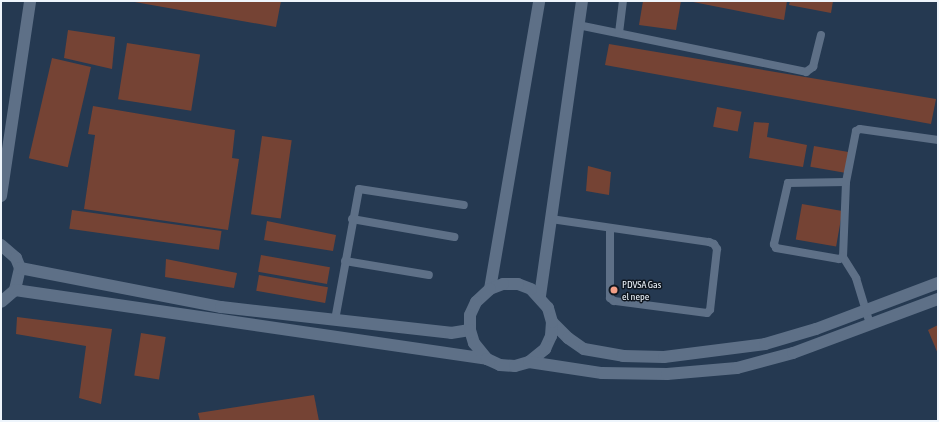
<!DOCTYPE html>
<style>
body{margin:0}
#map{position:relative;width:939px;height:422px;overflow:hidden;background:#1f2e42;font-family:"Asap Condensed",sans-serif}
div>[style]{position:absolute}
.built>*{inset:0;background:#253951;transform-origin:0 0}
.building>*{inset:0;background:#754334;transform-origin:0 0}
.lane>*{height:8px;margin:-4px;padding:0 4px;transform-origin:4px;border-radius:4px;background:#5e7087}
.street>*{height:12px;margin:-6px;padding:0 6px;transform-origin:6px;border-radius:6px;background:#5e7087}
.dots>*{width:11px;height:11px;translate:-50% -50%;box-sizing:border-box;border:2px solid #0f161f;border-radius:50%}
span{translate:-50% -50%;white-space:nowrap;text-align:center;line-height:1.15;-webkit-text-stroke:3px #0f161f;paint-order:stroke}
.poi-label{font-size:10px;color:#eef5fc}
.left{translate:0 -50%;text-align:left}
.frame{position:absolute;inset:0;border:2px solid #eef5fc;pointer-events:none}
</style>
<div id="map">
<div class="built">
<i style="left:1px;top:1px;width:937px;height:420px"></i>
</div>
<div class="building">
<i style="clip-path:polygon(129px 1px,281px 1px,276px 27px)"></i>
<i style="clip-path:polygon(643px 1px,681px 1px,676px 30px,639px 25px)"></i>
<i style="clip-path:polygon(688px 1px,787px 1px,784px 20px)"></i>
<i style="clip-path:polygon(790px 1px,833px 1px,831px 13px,789px 5px)"></i>
<i style="clip-path:polygon(68px 30px,115px 37px,112px 69px,64px 58px)"></i>
<i style="left:127px;top:43px;width:74px;height:57px;rotate:9deg"></i>
<i style="clip-path:polygon(609px 44px,936px 99px,931px 124px,605px 65px)"></i>
<i style="left:52px;top:58px;width:40px;height:103px;rotate:13deg"></i>
<i style="clip-path:polygon(93px 106px,235px 130px,232px 158px,239px 159px,228px 230px,84px 209px,95px 135px,88px 134px)"></i>
<i style="left:717px;top:107px;width:25px;height:20px;rotate:11deg"></i>
<i style="clip-path:polygon(754px 122px,769px 123px,767px 137px,807px 145px,803px 167px,749px 158px)"></i>
<i style="left:262px;top:136px;width:30px;height:79px;rotate:8deg"></i>
<i style="left:814px;top:146px;width:35px;height:21px;rotate:10deg"></i>
<i style="clip-path:polygon(588px 166px,611px 172px,609px 195px,586px 191px)"></i>
<i style="left:802px;top:204px;width:41px;height:36px;rotate:10deg"></i>
<i style="left:72px;top:210px;width:151px;height:19px;rotate:8deg"></i>
<i style="clip-path:polygon(267px 221px,336px 235px,333px 251px,264px 240px)"></i>
<i style="left:261px;top:255px;width:70px;height:17px;rotate:10deg"></i>
<i style="clip-path:polygon(166px 259px,237px 273px,234px 288px,165px 277px)"></i>
<i style="left:259px;top:275px;width:70px;height:16px;rotate:10deg"></i>
<i style="clip-path:polygon(17px 317px,112px 329px,101px 404px,79px 398px,86px 346px,16px 334px)"></i>
<i style="clip-path:polygon(938px 325px,938px 354px,928px 330px)"></i>
<i style="left:141px;top:333px;width:25px;height:43px;rotate:9deg"></i>
<i style="clip-path:polygon(314px 395px,319px 421px,200px 421px,198px 413px)"></i>
</div>
<div class="lane">
<i style="left:578px;top:25px;width:233px;rotate:11.6deg"></i>
<i style="left:806px;top:72px;width:9px;rotate:-36deg"></i>
<i style="left:813px;top:67px;width:33px;rotate:-76deg"></i>
<i style="left:619px;top:33px;width:32px;rotate:-83deg"></i>
<i style="left:846px;top:182px;width:58px;rotate:179deg"></i>
<i style="left:788px;top:183px;width:63px;rotate:102.9deg"></i>
<i style="left:774px;top:244px;width:4px;rotate:63deg"></i>
<i style="left:776px;top:248px;width:64px;rotate:9.9deg"></i>
<i style="left:839px;top:259px;width:4px;rotate:-27deg"></i>
<i style="left:843px;top:257px;width:75px;rotate:-87.7deg"></i>
<i style="left:846px;top:182px;width:52px;rotate:-78.9deg"></i>
<i style="left:856px;top:131px;width:4px;rotate:-27deg"></i>
<i style="left:860px;top:129px;width:79px;rotate:8deg"></i>
<i style="left:352px;top:219px;width:104px;rotate:10deg"></i>
<i style="left:551px;top:219px;width:160px;rotate:8.3deg"></i>
<i style="left:709px;top:242px;width:5px;rotate:22deg"></i>
<i style="left:714px;top:244px;width:6px;rotate:59deg"></i>
<i style="left:717px;top:249px;width:61px;rotate:96.5deg"></i>
<i style="left:710px;top:310px;width:4px;rotate:135deg"></i>
<i style="left:707px;top:313px;width:94px;rotate:-172.6deg"></i>
<i style="left:614px;top:301px;width:5px;rotate:-143deg"></i>
<i style="left:610px;top:298px;width:70px;rotate:-90deg"></i>
<i style="left:843px;top:257px;width:25px;rotate:58deg"></i>
<i style="left:856px;top:278px;width:48px;rotate:73.1deg"></i>
<i style="left:345px;top:261px;width:85px;rotate:9.5deg"></i>
<i style="left:335px;top:320px;width:133px;rotate:-79.6deg"></i>
<i style="left:359px;top:189px;width:106px;rotate:8.7deg"></i>
</div>
<div class="street">
<i style="left:1px;top:196px;width:197px;rotate:-81.5deg"></i>
<i style="left:1px;top:245px;width:20px;rotate:41deg"></i>
<i style="left:16px;top:258px;width:11px;rotate:68deg"></i>
<i style="left:20px;top:268px;width:23px;rotate:103deg"></i>
<i style="left:15px;top:290px;width:18px;rotate:139deg"></i>
<i style="left:20px;top:268px;width:205px;rotate:11deg"></i>
<i style="left:221px;top:307px;width:231px;rotate:6.4deg"></i>
<i style="left:451px;top:333px;width:19px;rotate:-9deg"></i>
<i style="left:490px;top:289px;width:292px;rotate:-80.3deg"></i>
<i style="left:15px;top:290px;width:477px;rotate:8.3deg"></i>
<i style="left:540px;top:296px;width:298px;rotate:-81.9deg"></i>
<i style="left:552px;top:322px;width:23px;rotate:45deg"></i>
<i style="left:568px;top:338px;width:19px;rotate:35deg"></i>
<i style="left:584px;top:349px;width:40px;rotate:10deg"></i>
<i style="left:623px;top:356px;width:41px;rotate:1.4deg"></i>
<i style="left:664px;top:357px;width:102px;rotate:-7.3deg"></i>
<i style="left:765px;top:344px;width:53px;rotate:-16.4deg"></i>
<i style="left:816px;top:329px;width:130px;rotate:-20.7deg"></i>
<i style="left:529px;top:362px;width:21px;rotate:-39deg"></i>
<i style="left:545px;top:349px;width:14px;rotate:-65deg"></i>
<i style="left:551px;top:336px;width:14px;rotate:-86deg"></i>
<i style="left:552px;top:322px;width:15px;rotate:-106deg"></i>
<i style="left:548px;top:308px;width:25px;rotate:-132deg"></i>
<i style="left:531px;top:289px;width:14px;rotate:-159deg"></i>
<i style="left:518px;top:284px;width:15px;rotate:180deg"></i>
<i style="left:503px;top:284px;width:14px;rotate:159deg"></i>
<i style="left:490px;top:289px;width:19px;rotate:137deg"></i>
<i style="left:476px;top:302px;width:14px;rotate:115deg"></i>
<i style="left:470px;top:315px;width:15px;rotate:90deg"></i>
<i style="left:470px;top:330px;width:14px;rotate:73deg"></i>
<i style="left:474px;top:343px;width:21px;rotate:51deg"></i>
<i style="left:487px;top:359px;width:14px;rotate:25deg"></i>
<i style="left:500px;top:365px;width:15px;rotate:4deg"></i>
<i style="left:515px;top:366px;width:15px;rotate:-16deg"></i>
<i style="left:529px;top:362px;width:74px;rotate:8.6deg"></i>
<i style="left:602px;top:373px;width:65px;rotate:0.9deg"></i>
<i style="left:667px;top:374px;width:70px;rotate:-4.9deg"></i>
<i style="left:737px;top:368px;width:58px;rotate:-15deg"></i>
<i style="left:793px;top:353px;width:155px;rotate:-20.4deg"></i>
</div>
<div class="dots">
<i style="left:614px;top:290px;background:#f39f86"></i>
</div>
<div class="poi-label">
<span class="left" style="left:622px;top:290px">PDVSA Gas<br>el nepe</span>
</div>
<div class="frame"></div>
</div>
